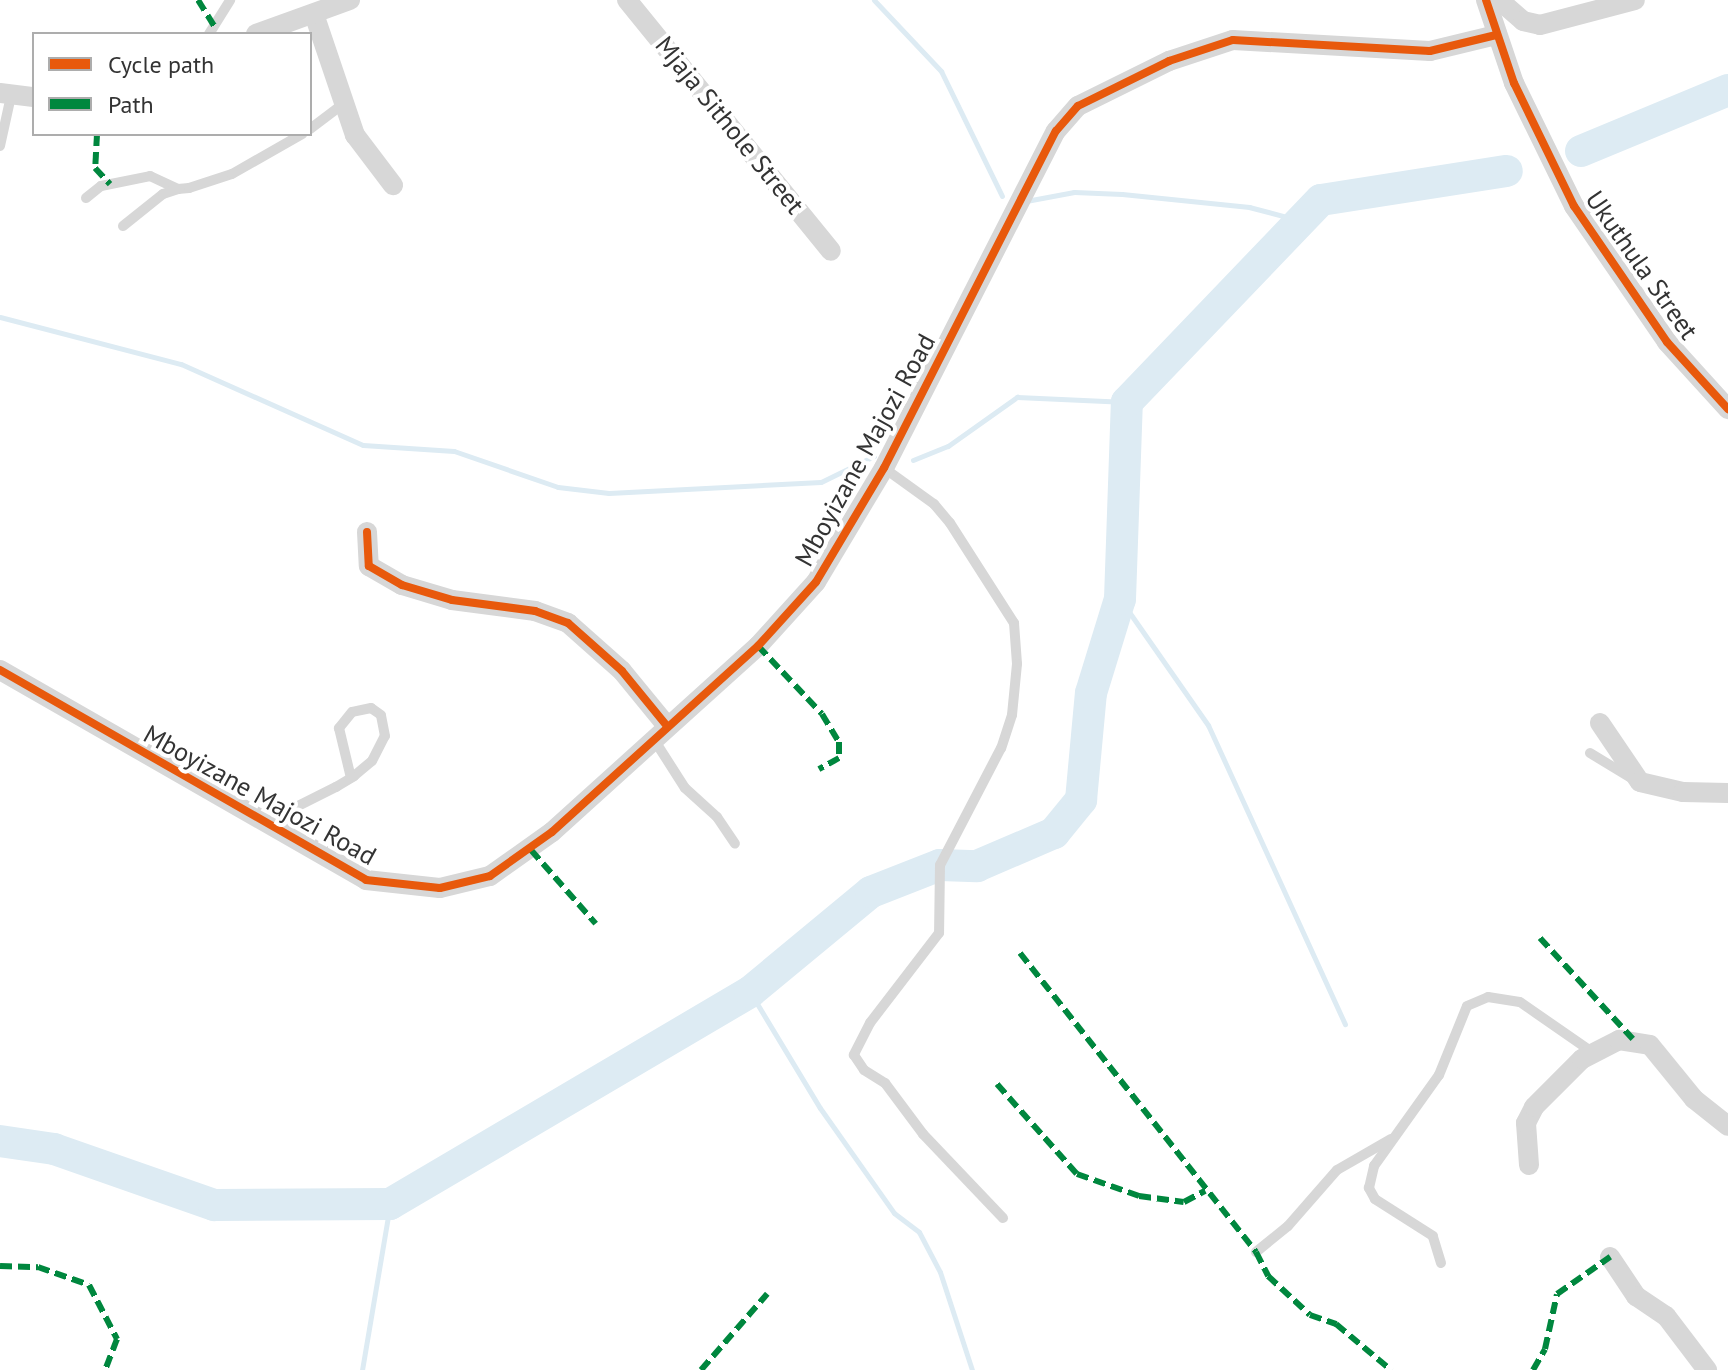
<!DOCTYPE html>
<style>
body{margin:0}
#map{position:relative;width:1728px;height:1370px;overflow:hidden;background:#fff;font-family:"PT Sans",sans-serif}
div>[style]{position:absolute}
.stream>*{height:5px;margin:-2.5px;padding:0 2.5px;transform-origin:2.5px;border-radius:2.5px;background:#ddebf3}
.river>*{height:32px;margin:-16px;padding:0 16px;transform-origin:16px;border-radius:16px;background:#ddebf3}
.service>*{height:10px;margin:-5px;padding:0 5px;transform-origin:5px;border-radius:5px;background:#d7d7d7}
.minor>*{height:20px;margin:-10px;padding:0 10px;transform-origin:10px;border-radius:10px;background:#d7d7d7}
.quiet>*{height:6px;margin-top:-3px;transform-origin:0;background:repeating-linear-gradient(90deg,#00873e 0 12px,transparent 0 18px)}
.cycleway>*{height:8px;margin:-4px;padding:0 4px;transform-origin:4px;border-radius:4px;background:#e8590c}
span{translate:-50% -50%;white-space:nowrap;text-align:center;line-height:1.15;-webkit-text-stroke:8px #fff;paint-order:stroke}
.street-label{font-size:26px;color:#333}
.legend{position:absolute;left:32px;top:32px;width:280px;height:104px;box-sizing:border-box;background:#fff;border:2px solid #adadad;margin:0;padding:10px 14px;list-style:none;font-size:24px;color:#333}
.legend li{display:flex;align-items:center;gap:16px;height:40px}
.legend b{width:40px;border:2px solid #adadad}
</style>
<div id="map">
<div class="stream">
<i style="left:874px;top:0;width:98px;rotate:46.7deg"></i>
<i style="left:941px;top:71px;width:139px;rotate:64deg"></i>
<i style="left:1026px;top:201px;width:49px;rotate:-10.6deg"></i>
<i style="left:1074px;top:192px;width:48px;rotate:2.4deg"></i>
<i style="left:1122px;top:194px;width:128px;rotate:5.8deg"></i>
<i style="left:1249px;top:207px;width:55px;rotate:14.8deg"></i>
<i style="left:0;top:317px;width:187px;rotate:14.6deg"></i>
<i style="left:181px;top:364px;width:199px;rotate:24deg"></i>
<i style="left:363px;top:445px;width:91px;rotate:3.8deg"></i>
<i style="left:454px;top:451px;width:110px;rotate:19.1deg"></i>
<i style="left:558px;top:487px;width:51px;rotate:6.7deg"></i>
<i style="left:609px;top:493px;width:212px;rotate:-3deg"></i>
<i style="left:821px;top:482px;width:59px;rotate:-26.1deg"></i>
<i style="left:913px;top:460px;width:38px;rotate:-22deg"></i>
<i style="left:948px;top:446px;width:85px;rotate:-35.4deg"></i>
<i style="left:1017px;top:397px;width:110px;rotate:2.6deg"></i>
<i style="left:1120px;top:599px;width:154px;rotate:55.1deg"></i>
<i style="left:1208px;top:725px;width:329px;rotate:65.4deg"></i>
<i style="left:750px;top:992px;width:135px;rotate:58.9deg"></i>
<i style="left:820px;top:1108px;width:128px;rotate:54.8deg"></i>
<i style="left:894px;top:1213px;width:31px;rotate:37deg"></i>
<i style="left:919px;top:1232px;width:45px;rotate:62.3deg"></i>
<i style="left:940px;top:1272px;width:103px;rotate:71.9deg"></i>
<i style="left:362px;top:1370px;width:168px;rotate:-80.4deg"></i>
</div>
<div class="river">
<i style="left:1581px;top:151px;width:159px;rotate:-22.5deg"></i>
<i style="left:0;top:1141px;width:55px;rotate:8.4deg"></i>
<i style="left:54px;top:1149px;width:170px;rotate:19.3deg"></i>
<i style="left:214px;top:1205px;width:176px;rotate:-0.3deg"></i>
<i style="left:390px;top:1204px;width:418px;rotate:-30.5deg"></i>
<i style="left:750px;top:992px;width:157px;rotate:-39.6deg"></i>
<i style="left:871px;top:892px;width:74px;rotate:-21.4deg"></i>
<i style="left:940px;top:865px;width:37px;rotate:2deg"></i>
<i style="left:977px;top:866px;width:84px;rotate:-23.2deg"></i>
<i style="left:1054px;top:833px;width:43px;rotate:-50.7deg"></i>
<i style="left:1081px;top:800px;width:107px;rotate:-84.7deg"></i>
<i style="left:1091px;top:693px;width:98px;rotate:-72.9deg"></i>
<i style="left:1120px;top:599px;width:197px;rotate:-88deg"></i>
<i style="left:1127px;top:402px;width:280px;rotate:-46.2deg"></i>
<i style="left:1321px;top:200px;width:188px;rotate:-8.9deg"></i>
</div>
<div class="service">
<i style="left:209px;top:34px;width:40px;rotate:-58deg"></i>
<i style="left:310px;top:129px;width:41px;rotate:-37.1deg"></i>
<i style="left:0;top:146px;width:51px;rotate:-77.6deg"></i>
<i style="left:86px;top:198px;width:19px;rotate:-39deg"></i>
<i style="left:101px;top:186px;width:50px;rotate:-11.5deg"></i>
<i style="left:150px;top:176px;width:31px;rotate:25deg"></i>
<i style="left:178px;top:189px;width:11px;rotate:-5deg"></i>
<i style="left:189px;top:188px;width:45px;rotate:-18deg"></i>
<i style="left:232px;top:174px;width:81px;rotate:-29.7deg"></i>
<i style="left:123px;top:226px;width:51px;rotate:-38.7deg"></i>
<i style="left:163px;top:194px;width:16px;rotate:-18deg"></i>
<i style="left:884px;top:468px;width:62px;rotate:35.8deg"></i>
<i style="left:934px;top:504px;width:25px;rotate:50deg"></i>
<i style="left:950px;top:523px;width:119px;rotate:57.4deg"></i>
<i style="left:1014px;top:623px;width:41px;rotate:85.8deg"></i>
<i style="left:1017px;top:664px;width:51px;rotate:95.6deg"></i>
<i style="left:1012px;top:715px;width:35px;rotate:108deg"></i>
<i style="left:1001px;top:748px;width:132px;rotate:117.5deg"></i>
<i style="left:940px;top:865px;width:68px;rotate:90.8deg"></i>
<i style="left:939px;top:933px;width:113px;rotate:127.5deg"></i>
<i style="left:870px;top:1023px;width:36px;rotate:117deg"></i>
<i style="left:854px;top:1055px;width:18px;rotate:56deg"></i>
<i style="left:864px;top:1070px;width:25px;rotate:32deg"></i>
<i style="left:885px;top:1083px;width:64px;rotate:53.3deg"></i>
<i style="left:923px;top:1134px;width:116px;rotate:46.4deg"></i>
<i style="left:653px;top:738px;width:59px;rotate:57.4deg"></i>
<i style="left:685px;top:788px;width:43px;rotate:42.2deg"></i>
<i style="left:717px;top:817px;width:32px;rotate:56deg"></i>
<i style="left:1590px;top:753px;width:54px;rotate:31.3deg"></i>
<i style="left:272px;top:826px;width:22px;rotate:-43deg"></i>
<i style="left:288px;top:811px;width:54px;rotate:-26.6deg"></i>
<i style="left:336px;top:787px;width:21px;rotate:-31deg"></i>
<i style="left:354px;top:776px;width:23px;rotate:-40deg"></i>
<i style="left:372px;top:761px;width:28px;rotate:-63deg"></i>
<i style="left:385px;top:736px;width:21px;rotate:-101deg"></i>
<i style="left:381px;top:715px;width:12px;rotate:-145deg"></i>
<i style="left:371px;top:708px;width:19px;rotate:168deg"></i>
<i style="left:352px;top:712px;width:21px;rotate:129deg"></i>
<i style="left:339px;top:728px;width:51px;rotate:76.5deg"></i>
<i style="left:1256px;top:1252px;width:41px;rotate:-39.1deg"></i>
<i style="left:1288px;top:1226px;width:74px;rotate:-48.8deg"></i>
<i style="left:1337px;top:1170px;width:62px;rotate:-29.9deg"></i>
<i style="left:1441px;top:1263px;width:28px;rotate:-107deg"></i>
<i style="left:1433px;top:1236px;width:69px;rotate:-147.5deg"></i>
<i style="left:1375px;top:1199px;width:13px;rotate:-119deg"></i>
<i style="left:1369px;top:1188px;width:23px;rotate:-77deg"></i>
<i style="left:1374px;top:1166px;width:112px;rotate:-54.5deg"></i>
<i style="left:1439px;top:1075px;width:74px;rotate:-67.9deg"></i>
<i style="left:1467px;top:1006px;width:23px;rotate:-23deg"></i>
<i style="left:1488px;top:997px;width:32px;rotate:9deg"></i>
<i style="left:1520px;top:1002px;width:88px;rotate:34.8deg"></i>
</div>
<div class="minor">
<i style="left:627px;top:0;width:323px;rotate:50.9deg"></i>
<i style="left:1486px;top:0;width:88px;rotate:71.4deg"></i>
<i style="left:1514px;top:83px;width:137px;rotate:64deg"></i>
<i style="left:1574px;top:206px;width:165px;rotate:55.6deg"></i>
<i style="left:1667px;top:342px;width:91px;rotate:47.7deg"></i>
<i style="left:1499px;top:0;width:32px;rotate:41deg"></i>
<i style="left:1523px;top:21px;width:17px;rotate:13deg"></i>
<i style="left:1540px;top:25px;width:98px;rotate:-14.7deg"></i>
<i style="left:314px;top:14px;width:128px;rotate:71.3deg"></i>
<i style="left:355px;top:135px;width:63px;rotate:52.8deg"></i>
<i style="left:256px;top:34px;width:100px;rotate:-19.9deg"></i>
<i style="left:0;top:93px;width:34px;rotate:7deg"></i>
<i style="left:367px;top:532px;width:34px;rotate:87deg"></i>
<i style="left:369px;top:566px;width:38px;rotate:30deg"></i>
<i style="left:402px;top:585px;width:52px;rotate:16.7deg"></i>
<i style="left:452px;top:600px;width:84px;rotate:7.5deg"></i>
<i style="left:535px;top:611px;width:35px;rotate:20deg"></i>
<i style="left:568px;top:623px;width:72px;rotate:41.6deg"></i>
<i style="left:622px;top:671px;width:71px;rotate:50.7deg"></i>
<i style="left:0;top:670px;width:422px;rotate:29.8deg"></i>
<i style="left:366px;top:880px;width:74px;rotate:6.2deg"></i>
<i style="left:440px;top:888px;width:51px;rotate:-13.5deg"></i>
<i style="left:490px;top:876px;width:76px;rotate:-35.4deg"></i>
<i style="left:552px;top:832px;width:278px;rotate:-42.1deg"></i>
<i style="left:758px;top:646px;width:86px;rotate:-47.8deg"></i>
<i style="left:816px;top:582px;width:133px;rotate:-59.2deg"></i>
<i style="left:884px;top:468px;width:378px;rotate:-63deg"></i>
<i style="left:1056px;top:131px;width:33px;rotate:-49deg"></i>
<i style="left:1078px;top:106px;width:102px;rotate:-26.3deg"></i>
<i style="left:1169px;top:61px;width:67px;rotate:-18.2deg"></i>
<i style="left:1233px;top:40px;width:197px;rotate:3.2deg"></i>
<i style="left:1430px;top:51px;width:68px;rotate:-13.6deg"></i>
<i style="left:1600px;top:723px;width:71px;rotate:55.9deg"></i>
<i style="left:1640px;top:782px;width:44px;rotate:13.1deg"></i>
<i style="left:1683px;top:792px;width:45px;rotate:1.3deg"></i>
<i style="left:1529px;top:1165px;width:42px;rotate:-94.1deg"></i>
<i style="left:1526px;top:1123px;width:18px;rotate:-63deg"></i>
<i style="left:1534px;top:1107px;width:68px;rotate:-45deg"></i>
<i style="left:1582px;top:1059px;width:42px;rotate:-27.2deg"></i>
<i style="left:1619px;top:1040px;width:31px;rotate:9deg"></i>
<i style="left:1650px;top:1045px;width:70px;rotate:50.8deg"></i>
<i style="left:1694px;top:1099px;width:43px;rotate:38.5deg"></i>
<i style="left:1610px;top:1257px;width:47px;rotate:56.3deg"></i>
<i style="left:1636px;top:1296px;width:36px;rotate:34deg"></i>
<i style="left:1666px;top:1316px;width:68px;rotate:52.8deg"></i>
</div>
<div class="quiet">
<i style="left:198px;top:0;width:31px;rotate:58deg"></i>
<i style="left:97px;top:134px;width:34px;rotate:93deg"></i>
<i style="left:95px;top:168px;width:22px;rotate:47deg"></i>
<i style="left:758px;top:646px;width:93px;rotate:46.7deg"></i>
<i style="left:822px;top:714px;width:33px;rotate:59deg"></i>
<i style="left:839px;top:742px;width:16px;rotate:90deg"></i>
<i style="left:839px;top:758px;width:23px;rotate:151deg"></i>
<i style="left:531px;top:850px;width:98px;rotate:48.7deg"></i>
<i style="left:1540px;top:938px;width:137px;rotate:47.4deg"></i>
<i style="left:1020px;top:953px;width:381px;rotate:51.7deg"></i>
<i style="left:1256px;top:1252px;width:27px;rotate:63deg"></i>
<i style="left:1268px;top:1276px;width:57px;rotate:42.9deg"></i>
<i style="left:1310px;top:1315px;width:28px;rotate:19deg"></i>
<i style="left:1336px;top:1324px;width:72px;rotate:39.9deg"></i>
<i style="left:997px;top:1084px;width:120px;rotate:48.4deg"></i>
<i style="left:1077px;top:1174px;width:66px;rotate:19.5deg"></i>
<i style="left:1139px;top:1196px;width:45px;rotate:7.6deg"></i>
<i style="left:1184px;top:1202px;width:24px;rotate:-28deg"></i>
<i style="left:0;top:1266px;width:38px;rotate:2deg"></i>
<i style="left:38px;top:1267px;width:54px;rotate:19.4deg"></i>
<i style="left:89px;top:1285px;width:61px;rotate:62.6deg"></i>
<i style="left:117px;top:1339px;width:33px;rotate:111deg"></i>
<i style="left:701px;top:1370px;width:101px;rotate:-49deg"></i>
<i style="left:1533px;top:1370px;width:24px;rotate:-60deg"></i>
<i style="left:1545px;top:1349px;width:56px;rotate:-77.7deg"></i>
<i style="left:1557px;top:1294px;width:65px;rotate:-34.9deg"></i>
</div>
<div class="cycleway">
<i style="left:1486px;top:0;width:88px;rotate:71.4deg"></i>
<i style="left:1514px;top:83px;width:137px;rotate:64deg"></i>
<i style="left:1574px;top:206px;width:165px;rotate:55.6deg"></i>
<i style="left:1667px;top:342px;width:91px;rotate:47.7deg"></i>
<i style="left:367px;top:532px;width:34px;rotate:87deg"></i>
<i style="left:369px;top:566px;width:38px;rotate:30deg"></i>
<i style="left:402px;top:585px;width:52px;rotate:16.7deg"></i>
<i style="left:452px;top:600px;width:84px;rotate:7.5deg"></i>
<i style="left:535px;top:611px;width:35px;rotate:20deg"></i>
<i style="left:568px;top:623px;width:72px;rotate:41.6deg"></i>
<i style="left:622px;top:671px;width:71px;rotate:50.7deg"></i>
<i style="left:0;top:670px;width:422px;rotate:29.8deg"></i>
<i style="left:366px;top:880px;width:74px;rotate:6.2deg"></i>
<i style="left:440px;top:888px;width:51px;rotate:-13.5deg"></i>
<i style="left:490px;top:876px;width:76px;rotate:-35.4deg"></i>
<i style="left:552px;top:832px;width:278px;rotate:-42.1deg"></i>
<i style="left:758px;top:646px;width:86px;rotate:-47.8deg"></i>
<i style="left:816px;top:582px;width:133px;rotate:-59.2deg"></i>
<i style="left:884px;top:468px;width:378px;rotate:-63deg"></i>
<i style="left:1056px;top:131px;width:33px;rotate:-49deg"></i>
<i style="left:1078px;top:106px;width:102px;rotate:-26.3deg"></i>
<i style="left:1169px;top:61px;width:67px;rotate:-18.2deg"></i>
<i style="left:1233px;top:40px;width:197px;rotate:3.2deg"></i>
<i style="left:1430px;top:51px;width:68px;rotate:-13.6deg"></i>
</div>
<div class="street-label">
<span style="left:730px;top:125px;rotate:51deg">Mjaja Sithole Street</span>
<span style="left:1642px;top:265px;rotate:55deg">Ukuthula Street</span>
<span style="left:865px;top:450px;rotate:-61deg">Mboyizane Majozi Road</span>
<span style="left:260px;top:795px;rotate:29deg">Mboyizane Majozi Road</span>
</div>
<ul class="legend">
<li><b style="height:10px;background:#e8590c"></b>Cycle path</li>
<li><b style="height:10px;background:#00873e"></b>Path</li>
</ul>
</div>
